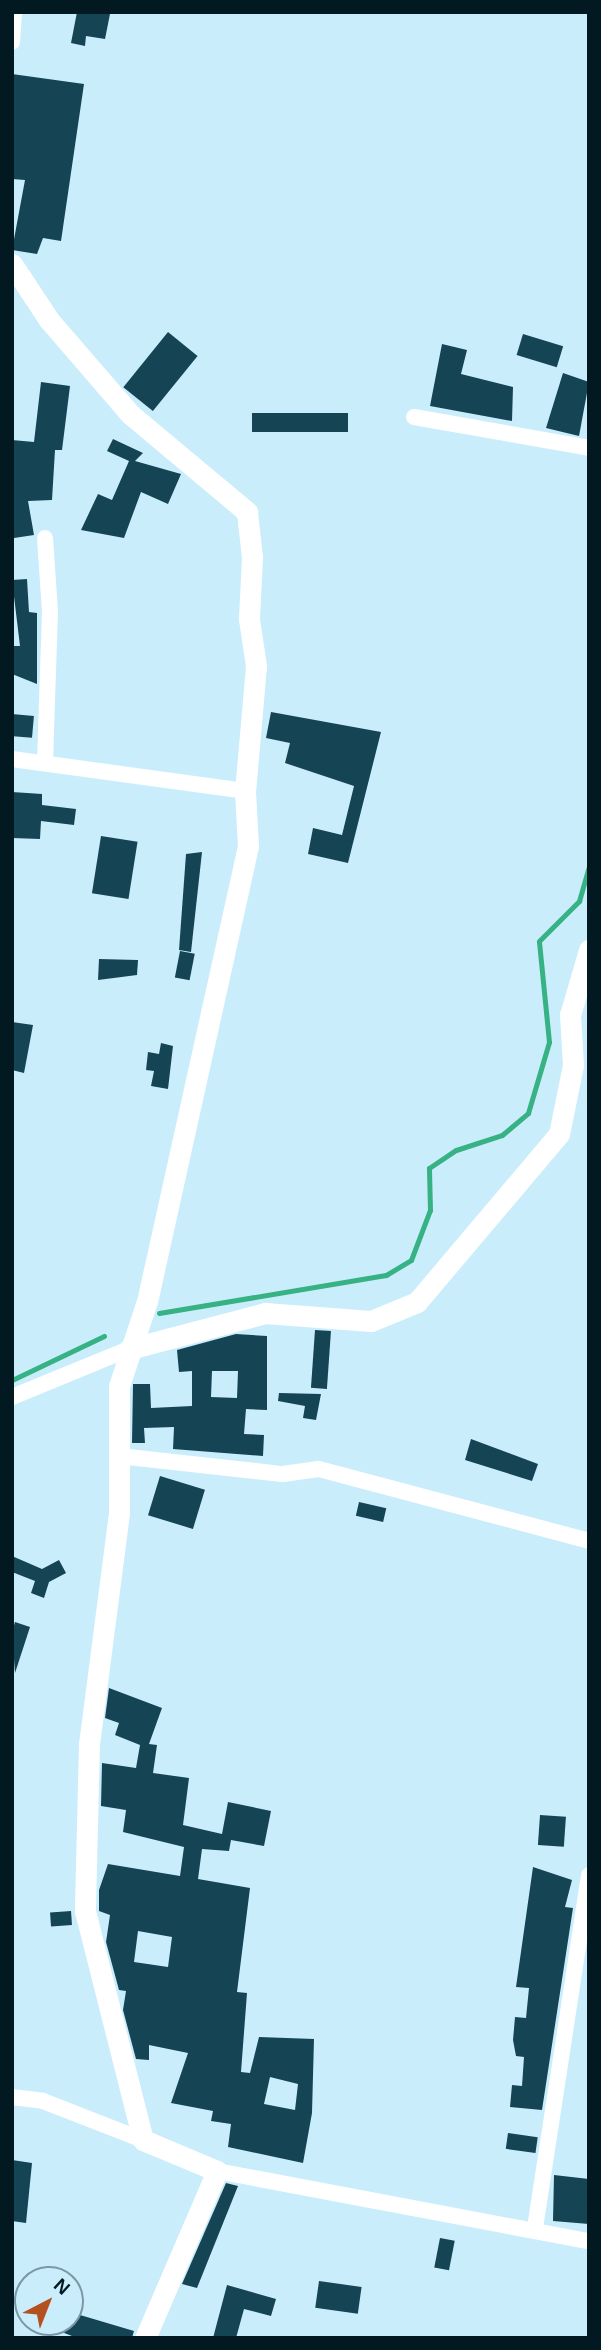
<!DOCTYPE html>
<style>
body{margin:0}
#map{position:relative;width:601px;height:2350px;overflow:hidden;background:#caedfc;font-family:Helvetica,sans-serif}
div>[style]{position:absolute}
.stream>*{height:5px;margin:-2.5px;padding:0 2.5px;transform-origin:2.5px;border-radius:2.5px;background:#36b284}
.building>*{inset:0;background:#154454;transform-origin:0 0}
.street>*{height:16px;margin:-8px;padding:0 8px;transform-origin:8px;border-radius:8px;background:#fff}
.secondary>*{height:21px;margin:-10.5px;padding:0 10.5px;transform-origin:10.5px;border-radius:10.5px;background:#fff}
span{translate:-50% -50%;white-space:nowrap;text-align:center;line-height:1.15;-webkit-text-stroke:7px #caedfc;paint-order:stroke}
.frame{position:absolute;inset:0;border:14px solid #021922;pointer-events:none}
.north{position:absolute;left:14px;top:2266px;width:70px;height:70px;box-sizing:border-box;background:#caedfc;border:2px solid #7a98a5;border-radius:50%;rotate:42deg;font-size:19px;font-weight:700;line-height:28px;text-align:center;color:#021922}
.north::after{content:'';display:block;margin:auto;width:24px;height:32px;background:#b5511e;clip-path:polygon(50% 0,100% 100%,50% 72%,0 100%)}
</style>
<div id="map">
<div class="stream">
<i style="left:159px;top:1313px;width:230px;rotate:-9.5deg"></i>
<i style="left:386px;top:1275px;width:29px;rotate:-31deg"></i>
<i style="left:411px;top:1260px;width:53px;rotate:-69.2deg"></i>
<i style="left:430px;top:1210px;width:42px;rotate:-91.4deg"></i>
<i style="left:429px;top:1168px;width:32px;rotate:-34deg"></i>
<i style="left:456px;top:1150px;width:48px;rotate:-18.1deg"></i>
<i style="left:502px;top:1135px;width:34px;rotate:-40deg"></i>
<i style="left:528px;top:1113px;width:74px;rotate:-73.5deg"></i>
<i style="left:549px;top:1042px;width:101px;rotate:-95.7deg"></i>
<i style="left:539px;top:941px;width:57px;rotate:-45deg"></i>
<i style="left:579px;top:901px;width:36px;rotate:-74deg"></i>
<i style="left:12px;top:1380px;width:102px;rotate:-25.6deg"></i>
</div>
<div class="building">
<i style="clip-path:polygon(77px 12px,110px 14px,105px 39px,86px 36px,85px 46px,71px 43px)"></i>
<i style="clip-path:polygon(12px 74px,84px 84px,61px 241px,43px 238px,37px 254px,12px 250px,25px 180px,12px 179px)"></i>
<i style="left:168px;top:332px;width:38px;height:71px;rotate:39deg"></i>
<i style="left:523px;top:334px;width:42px;height:22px;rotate:17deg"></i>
<i style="clip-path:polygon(442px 344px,467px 350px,461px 374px,513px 387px,512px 421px,430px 406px)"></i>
<i style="clip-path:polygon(563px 373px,589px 382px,579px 436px,546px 428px)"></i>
<i style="clip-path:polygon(41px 382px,70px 386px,62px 450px,55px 450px,52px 500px,28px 501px,34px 535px,14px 538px,12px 440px,34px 442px)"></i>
<i style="left:348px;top:413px;width:19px;height:96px;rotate:90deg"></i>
<i style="clip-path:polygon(113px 439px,143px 453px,135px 461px,181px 474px,168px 504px,141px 492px,124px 538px,81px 530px,98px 494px,112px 500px,129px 461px,107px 451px)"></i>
<i style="clip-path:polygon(27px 579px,29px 612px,37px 613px,37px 684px,12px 674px,12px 646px,20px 646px,12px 580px)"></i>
<i style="clip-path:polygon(271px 712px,381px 732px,348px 863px,308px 854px,313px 828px,342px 835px,354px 786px,285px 763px,290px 743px,266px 738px)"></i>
<i style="left:12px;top:714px;width:22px;height:22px;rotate:5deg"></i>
<i style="clip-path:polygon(12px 792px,42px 794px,42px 805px,76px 809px,74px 825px,41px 821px,40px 839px,12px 838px)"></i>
<i style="left:101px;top:836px;width:37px;height:58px;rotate:9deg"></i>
<i style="clip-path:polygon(202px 852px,191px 952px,179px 950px,186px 854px)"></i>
<i style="left:180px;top:951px;width:15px;height:27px;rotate:11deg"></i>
<i style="clip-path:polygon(99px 959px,138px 960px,137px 975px,98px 980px)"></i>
<i style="clip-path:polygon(12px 1022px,33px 1025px,24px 1073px,12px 1070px)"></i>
<i style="clip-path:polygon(161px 1043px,173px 1046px,168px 1089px,151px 1086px,154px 1071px,146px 1070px,148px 1052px,159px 1054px)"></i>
<i style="left:315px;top:1330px;width:16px;height:58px;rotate:4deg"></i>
<i style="clip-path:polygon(evenodd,236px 1334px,267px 1336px,267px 1410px,246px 1409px,244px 1434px,264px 1435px,263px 1456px,173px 1449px,174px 1427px,144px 1428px,145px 1443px,132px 1443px,133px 1384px,150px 1384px,151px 1408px,192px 1406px,192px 1371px,179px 1372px,177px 1350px,236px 1334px,212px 1371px,238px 1371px,237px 1398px,211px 1397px,212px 1371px)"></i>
<i style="clip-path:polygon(279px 1393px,321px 1394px,316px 1420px,303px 1418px,305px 1406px,278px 1401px)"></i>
<i style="clip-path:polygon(471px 1439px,538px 1464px,532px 1481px,465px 1460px)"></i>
<i style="left:160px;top:1476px;width:47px;height:41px;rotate:17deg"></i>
<i style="left:359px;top:1502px;width:28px;height:14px;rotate:13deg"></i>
<i style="clip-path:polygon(12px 1556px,42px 1569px,59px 1560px,66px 1573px,49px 1582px,44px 1598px,31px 1593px,35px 1581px,12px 1572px)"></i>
<i style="clip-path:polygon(15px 1622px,30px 1627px,15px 1673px,12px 1632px)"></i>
<i style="clip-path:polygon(evenodd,109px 1688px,162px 1708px,149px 1744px,157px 1745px,153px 1773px,189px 1778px,183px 1825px,222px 1834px,228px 1802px,271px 1811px,264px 1846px,231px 1840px,229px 1851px,202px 1849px,198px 1879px,250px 1888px,237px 1992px,247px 1993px,241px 2072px,250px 2073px,259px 2037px,314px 2039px,312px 2113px,303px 2163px,228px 2147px,231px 2124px,211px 2121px,213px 2111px,171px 2103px,188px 2053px,149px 2045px,149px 2060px,136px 2059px,123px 2010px,126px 1991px,119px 1990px,106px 1942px,110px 1915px,99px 1911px,99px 1890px,108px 1864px,180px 1876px,184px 1847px,123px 1832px,126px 1810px,101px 1806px,102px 1763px,136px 1768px,140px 1745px,115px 1735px,119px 1723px,105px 1718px,109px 1688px,138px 1931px,172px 1937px,168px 1967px,134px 1962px,138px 1931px,109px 1688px,270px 2077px,298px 2084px,295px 2110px,264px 2104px,270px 2077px)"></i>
<i style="left:540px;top:1815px;width:26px;height:30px;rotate:4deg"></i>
<i style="clip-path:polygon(533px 1867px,572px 1880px,565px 1907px,573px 1908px,542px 2110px,510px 2107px,512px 2085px,522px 2086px,524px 2057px,516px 2056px,513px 2040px,515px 2017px,526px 2018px,529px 1988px,516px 1987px)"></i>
<i style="left:71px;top:1911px;width:14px;height:21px;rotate:86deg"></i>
<i style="left:508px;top:2133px;width:30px;height:16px;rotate:8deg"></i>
<i style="clip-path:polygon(12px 2160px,32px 2163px,26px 2223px,12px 2221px)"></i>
<i style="clip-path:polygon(554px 2175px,589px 2179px,589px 2224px,553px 2221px)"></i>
<i style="clip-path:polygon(226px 2183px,238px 2186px,197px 2288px,182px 2284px)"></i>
<i style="left:440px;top:2238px;width:15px;height:30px;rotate:11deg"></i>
<i style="left:319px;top:2281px;width:43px;height:27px;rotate:8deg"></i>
<i style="clip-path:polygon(227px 2285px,276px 2299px,271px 2316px,244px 2309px,236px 2338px,213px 2338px)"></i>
<i style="clip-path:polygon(70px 2312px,134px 2331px,132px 2338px,77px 2338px,39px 2323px,70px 2322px)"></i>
</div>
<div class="street">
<i style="left:12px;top:42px;width:30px;rotate:-86deg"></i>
<i style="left:414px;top:417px;width:178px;rotate:10deg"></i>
<i style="left:45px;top:538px;width:73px;rotate:86.1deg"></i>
<i style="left:50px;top:611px;width:151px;rotate:91.9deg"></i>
<i style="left:12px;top:759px;width:235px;rotate:7.8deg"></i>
<i style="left:12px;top:1397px;width:126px;rotate:-22.3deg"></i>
<i style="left:119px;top:1456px;width:165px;rotate:6.3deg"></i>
<i style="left:283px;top:1474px;width:36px;rotate:-8deg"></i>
<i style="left:319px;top:1469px;width:279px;rotate:14.9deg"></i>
<i style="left:12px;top:2097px;width:31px;rotate:7deg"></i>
<i style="left:43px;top:2101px;width:107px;rotate:21.3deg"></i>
<i style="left:217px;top:2171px;width:379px;rotate:10.7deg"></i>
<i style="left:535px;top:2228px;width:357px;rotate:-81.3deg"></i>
</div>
<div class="secondary">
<i style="left:12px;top:264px;width:67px;rotate:56.5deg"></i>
<i style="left:49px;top:320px;width:124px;rotate:49.2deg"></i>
<i style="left:130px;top:414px;width:153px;rotate:39.9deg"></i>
<i style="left:247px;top:512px;width:45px;rotate:83.7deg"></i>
<i style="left:252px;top:557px;width:62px;rotate:92.8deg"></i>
<i style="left:249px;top:619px;width:48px;rotate:81.5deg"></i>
<i style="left:256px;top:666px;width:125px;rotate:95deg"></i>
<i style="left:245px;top:791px;width:55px;rotate:86.9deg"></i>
<i style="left:248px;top:846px;width:466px;rotate:102.5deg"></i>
<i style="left:147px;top:1301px;width:89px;rotate:108.2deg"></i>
<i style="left:119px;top:1386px;width:127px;rotate:90deg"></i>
<i style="left:119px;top:1513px;width:232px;rotate:97.4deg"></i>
<i style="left:89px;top:1743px;width:168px;rotate:91.4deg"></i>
<i style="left:85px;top:1911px;width:236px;rotate:75.8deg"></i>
<i style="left:143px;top:2140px;width:80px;rotate:22.7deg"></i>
<i style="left:217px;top:2171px;width:182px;rotate:113.3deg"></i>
<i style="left:129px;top:1349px;width:141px;rotate:-14.8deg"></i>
<i style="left:265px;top:1313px;width:106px;rotate:4.3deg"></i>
<i style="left:371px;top:1321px;width:50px;rotate:-22.4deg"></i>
<i style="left:417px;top:1302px;width:220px;rotate:-49.8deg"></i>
<i style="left:559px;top:1134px;width:70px;rotate:-78.5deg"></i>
<i style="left:573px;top:1065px;width:50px;rotate:-93.4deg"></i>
<i style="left:570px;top:1015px;width:68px;rotate:-73.7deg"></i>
</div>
<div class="frame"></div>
<div class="north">N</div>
</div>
